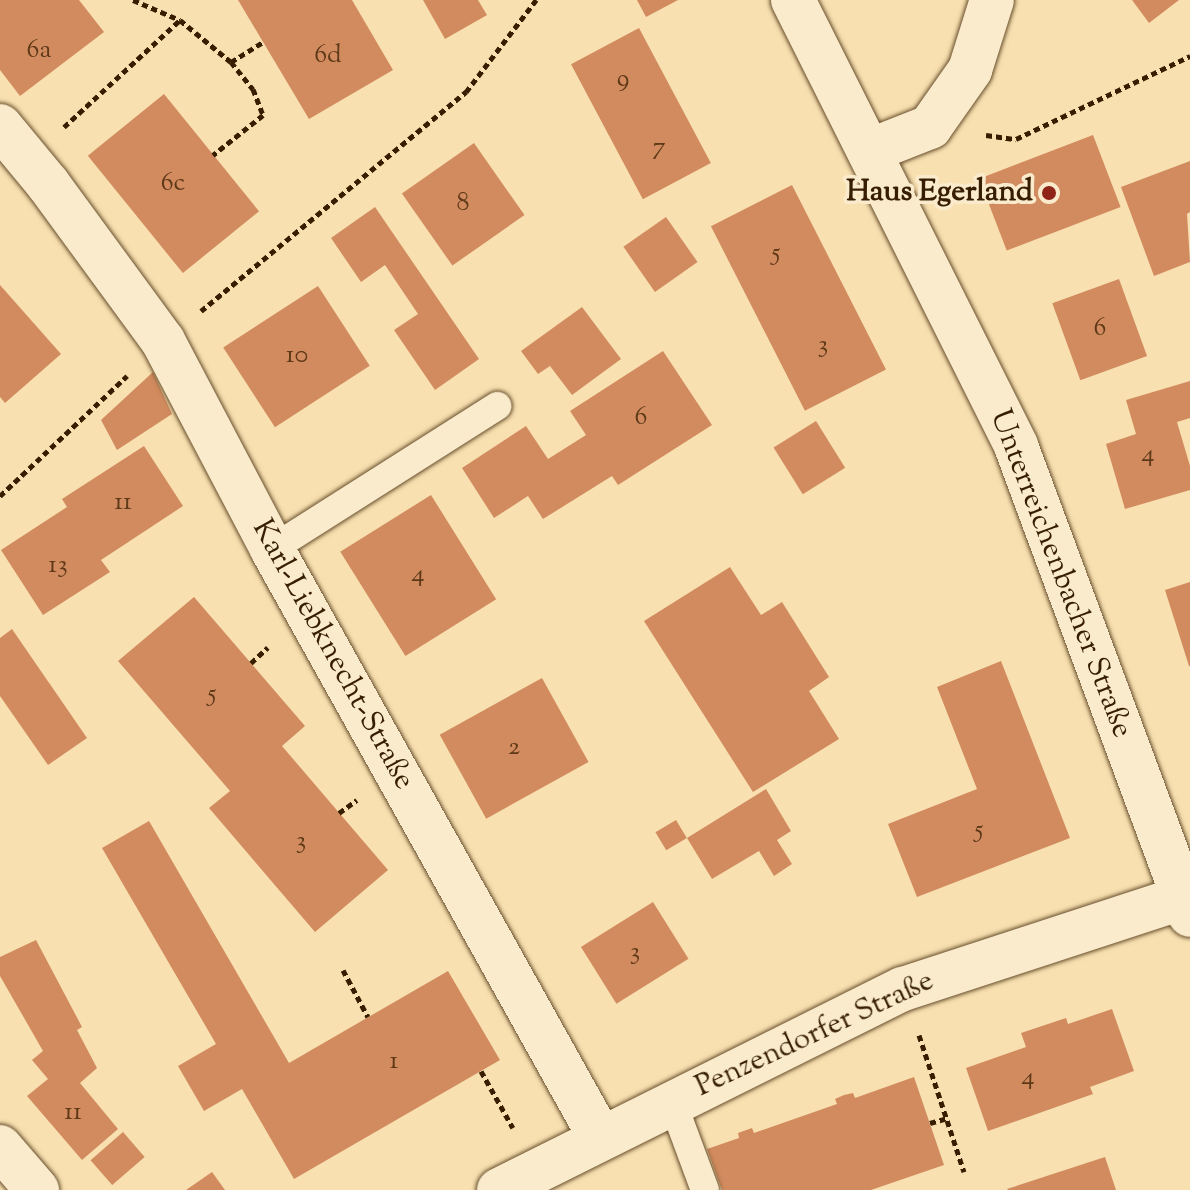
<!DOCTYPE html>
<meta charset="utf-8">
<style>
body{margin:0}
#map{position:relative;width:1190px;height:1190px;overflow:hidden;background:#f8e0b0;font-family:"Sorts Mill Goudy",serif}
div>[style]{position:absolute}
.building>*{inset:0;background:#d28b5f;transform-origin:0 0}
.path>*{height:5px;margin-top:-2.5px;transform-origin:0;background:repeating-linear-gradient(90deg,#371e00 0 6px,transparent 0 10px)}
.roads{filter:drop-shadow(0 0 2px #674e2c) drop-shadow(0 0 2px #674e2c)}
.service>*{height:28px;margin:-14px;padding:0 14px;transform-origin:14px;border-radius:14px;background:#faebcc}
.minor>*{height:44px;margin:-22px;padding:0 22px;transform-origin:22px;border-radius:22px;background:#faebcc}
.secondary>*{height:44px;margin:-22px;padding:0 22px;transform-origin:22px;border-radius:22px;background:#faebcc}
.dots>*{width:22px;height:22px;translate:-50% -50%;box-sizing:border-box;border:4px solid #faebcc;border-radius:50%}
span{translate:-50% -50%;white-space:nowrap;text-align:center;line-height:1.15;-webkit-text-stroke:7px #faebcc;paint-order:stroke}
.number-label{font-size:26px;color:#5e3918}
.number-label span{-webkit-text-stroke-width:0}
.poi-label{font-size:30px;color:#371e00;font-weight:700}
.right{translate:-100% -50%;text-align:right}
.street-label{font-size:30px;color:#371e00}
</style>
<div id="map">
<div class="building">
<i style="clip-path:polygon(0 0,79px 0,104px 32px,20px 96px,0 70px)"></i>
<i style="clip-path:polygon(238px 0,352px 0,393px 70px,309px 119px)"></i>
<i style="clip-path:polygon(423px 0,478px 0,487px 15px,445px 39px)"></i>
<i style="clip-path:polygon(637px 0,678px 0,646px 17px)"></i>
<i style="clip-path:polygon(1132px 0,1179px 0,1149px 23px)"></i>
<i style="left:639px;top:28px;width:153px;height:77px;rotate:62deg"></i>
<i style="left:164px;top:94px;width:151px;height:98px;rotate:51deg"></i>
<i style="left:1093px;top:135px;width:77px;height:122px;rotate:69deg"></i>
<i style="left:474px;top:143px;width:88px;height:88px;rotate:55deg"></i>
<i style="clip-path:polygon(1190px 161px,1190px 212px,1187px 214px,1190px 262px,1154px 276px,1121px 187px)"></i>
<i style="left:792px;top:185px;width:207px;height:91px;rotate:63deg"></i>
<i style="clip-path:polygon(375px 207px,479px 359px,435px 390px,394px 330px,418px 314px,385px 265px,361px 282px,331px 238px)"></i>
<i style="left:666px;top:217px;width:55px;height:52px;rotate:55deg"></i>
<i style="left:1119px;top:279px;width:82px;height:71px;rotate:70deg"></i>
<i style="clip-path:polygon(0 285px,61px 354px,5px 403px,0 397px)"></i>
<i style="left:318px;top:286px;width:95px;height:113px;rotate:57deg"></i>
<i style="clip-path:polygon(582px 307px,621px 359px,572px 395px,550px 366px,538px 374px,521px 351px)"></i>
<i style="clip-path:polygon(663px 351px,712px 425px,618px 485px,612px 476px,543px 519px,528px 496px,494px 518px,462px 468px,526px 426px,548px 459px,586px 435px,570px 411px)"></i>
<i style="clip-path:polygon(153px 372px,172px 414px,117px 450px,101px 420px)"></i>
<i style="clip-path:polygon(1190px 381px,1190px 418px,1177px 422px,1190px 466px,1190px 490px,1125px 509px,1106px 444px,1136px 434px,1126px 400px)"></i>
<i style="left:816px;top:421px;width:55px;height:50px;rotate:58deg"></i>
<i style="clip-path:polygon(144px 446px,183px 506px,101px 560px,110px 572px,43px 615px,1px 550px,67px 507px,62px 499px)"></i>
<i style="left:431px;top:495px;width:123px;height:107px;rotate:58deg"></i>
<i style="clip-path:polygon(730px 567px,761px 615px,782px 602px,829px 677px,809px 691px,839px 739px,753px 792px,644px 621px)"></i>
<i style="clip-path:polygon(1190px 582px,1190px 666px,1189px 666px,1165px 590px)"></i>
<i style="clip-path:polygon(194px 597px,305px 726px,282px 746px,388px 870px,315px 932px,209px 808px,230px 791px,118px 661px)"></i>
<i style="clip-path:polygon(12px 629px,87px 738px,48px 765px,0 696px,0 638px)"></i>
<i style="clip-path:polygon(1001px 661px,1070px 838px,917px 897px,888px 824px,977px 789px,937px 687px)"></i>
<i style="left:542px;top:678px;width:96px;height:117px;rotate:61deg"></i>
<i style="clip-path:polygon(766px 789px,791px 831px,777px 840px,792px 864px,774px 876px,759px 851px,712px 879px,687px 838px)"></i>
<i style="left:676px;top:820px;width:21px;height:24px;rotate:59deg"></i>
<i style="clip-path:polygon(149px 821px,289px 1063px,448px 971px,500px 1060px,294px 1179px,242px 1089px,204px 1111px,178px 1066px,216px 1044px,102px 848px)"></i>
<i style="left:653px;top:902px;width:67px;height:85px;rotate:58deg"></i>
<i style="clip-path:polygon(36px 940px,82px 1027px,77px 1030px,97px 1068px,80px 1083px,118px 1129px,82px 1160px,27px 1096px,48px 1079px,32px 1060px,43px 1051px,0 976px,0 957px)"></i>
<i style="clip-path:polygon(1112px 1009px,1134px 1071px,1090px 1087px,1093px 1094px,988px 1131px,966px 1068px,1026px 1047px,1021px 1033px,1066px 1018px,1068px 1024px)"></i>
<i style="clip-path:polygon(914px 1077px,944px 1165px,871px 1190px,722px 1190px,707px 1149px,739px 1138px,738px 1133px,752px 1128px,754px 1133px,837px 1104px,835px 1099px,844px 1095px,853px 1093px,855px 1098px)"></i>
<i style="left:123px;top:1132px;width:33px;height:43px;rotate:49deg"></i>
<i style="clip-path:polygon(1105px 1157px,1116px 1190px,1008px 1190px,1007px 1189px)"></i>
<i style="clip-path:polygon(212px 1172px,225px 1190px,186px 1190px)"></i>
</div>
<div class="path">
<i style="left:133px;top:0;width:51px;rotate:23.1deg"></i>
<i style="left:180px;top:20px;width:66px;rotate:39.5deg"></i>
<i style="left:231px;top:62px;width:35px;rotate:51deg"></i>
<i style="left:253px;top:89px;width:28px;rotate:69deg"></i>
<i style="left:263px;top:115px;width:64px;rotate:141.3deg"></i>
<i style="left:231px;top:62px;width:38px;rotate:-32deg"></i>
<i style="left:64px;top:127px;width:158px;rotate:-42.7deg"></i>
<i style="left:986px;top:135px;width:30px;rotate:8deg"></i>
<i style="left:1016px;top:139px;width:193px;rotate:-25.5deg"></i>
<i style="left:201px;top:311px;width:344px;rotate:-39.6deg"></i>
<i style="left:466px;top:92px;width:116px;rotate:-52.7deg"></i>
<i style="left:0;top:496px;width:175px;rotate:-43.4deg"></i>
<i style="left:251px;top:663px;width:23px;rotate:-43deg"></i>
<i style="left:339px;top:813px;width:22px;rotate:-36deg"></i>
<i style="left:343px;top:970px;width:53px;rotate:62deg"></i>
<i style="left:919px;top:1035px;width:144px;rotate:71.8deg"></i>
<i style="left:481px;top:1071px;width:65px;rotate:60.7deg"></i>
<i style="left:930px;top:1123px;width:18px;rotate:-16deg"></i>
</div>
<div class="roads">
<div class="service">
<i style="left:272px;top:549px;width:267px;rotate:-32.4deg"></i>
<i style="left:672px;top:1101px;width:95px;rotate:69.7deg"></i>
</div>
<div class="minor">
<i style="left:793px;top:0;width:499px;rotate:63.4deg"></i>
<i style="left:1016px;top:446px;width:500px;rotate:69.65deg"></i>
<i style="left:0;top:126px;width:75px;rotate:50.4deg"></i>
<i style="left:48px;top:184px;width:195px;rotate:53.8deg"></i>
<i style="left:163px;top:341px;width:235px;rotate:62.3deg"></i>
<i style="left:272px;top:549px;width:673px;rotate:60.85deg"></i>
<i style="left:869px;top:151px;width:66px;rotate:-21.5deg"></i>
<i style="left:930px;top:127px;width:70px;rotate:-54.9deg"></i>
<i style="left:970px;top:70px;width:73px;rotate:-72.6deg"></i>
<i style="left:499px;top:1190px;width:451px;rotate:-26.5deg"></i>
<i style="left:903px;top:989px;width:302px;rotate:-18.1deg"></i>
</div>
<div class="secondary">
<i style="left:0;top:1147px;width:57px;rotate:49.3deg"></i>
</div>
</div>
<div class="dots">
<i style="left:1049px;top:193px;background:#8f2418"></i>
</div>
<div class="number-label">
<span style="left:39px;top:51px">6a</span>
<span style="left:328px;top:56px">6d</span>
<span style="left:623px;top:80px">9</span>
<span style="left:659px;top:148px">7</span>
<span style="left:173px;top:184px">6c</span>
<span style="left:463px;top:204px">8</span>
<span style="left:776px;top:254px">5</span>
<span style="left:1100px;top:329px">6</span>
<span style="left:823px;top:346px">3</span>
<span style="left:297px;top:356px">10</span>
<span style="left:641px;top:418px">6</span>
<span style="left:1148px;top:455px">4</span>
<span style="left:123px;top:503px">11</span>
<span style="left:58px;top:566px">13</span>
<span style="left:418px;top:575px">4</span>
<span style="left:212px;top:695px">5</span>
<span style="left:514px;top:748px">2</span>
<span style="left:979px;top:831px">5</span>
<span style="left:301px;top:842px">3</span>
<span style="left:635px;top:953px">3</span>
<span style="left:394px;top:1062px">1</span>
<span style="left:1028px;top:1078px">4</span>
<span style="left:73px;top:1113px">11</span>
</div>
<div class="poi-label">
<span class="right" style="left:1033px;top:193px">Haus Egerland</span>
</div>
<div class="street-label">
<span style="left:1060px;top:574px;rotate:69deg">Unterreichenbacher Straße</span>
<span style="left:332px;top:655px;rotate:61deg">Karl-Liebknecht-Straße</span>
<span style="left:815px;top:1035px;rotate:-25deg">Penzendorfer Straße</span>
</div>
</div>
